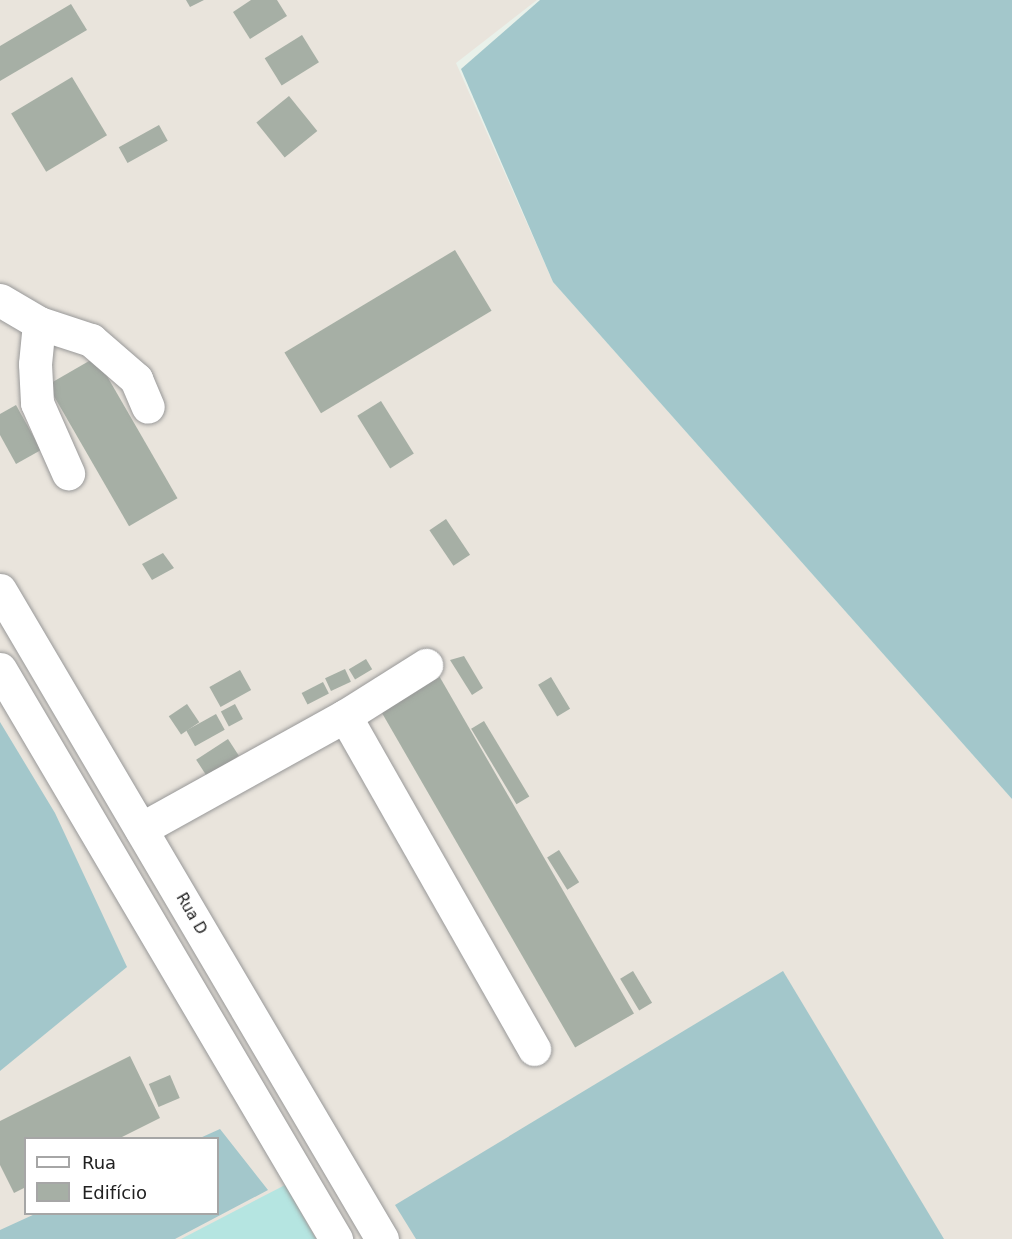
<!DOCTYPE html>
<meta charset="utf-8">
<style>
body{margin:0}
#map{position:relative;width:1012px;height:1239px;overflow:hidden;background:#e9f1ea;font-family:"DejaVu Sans",sans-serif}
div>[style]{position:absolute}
.industrial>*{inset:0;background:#e9e4dc}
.grass>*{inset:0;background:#b5e5e1}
.forest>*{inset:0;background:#a3c7cb}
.building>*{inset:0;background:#a6afa5;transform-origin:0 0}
.roads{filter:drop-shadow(0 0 2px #989898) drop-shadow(0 0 2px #989898)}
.minor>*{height:33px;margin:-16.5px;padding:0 16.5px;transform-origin:16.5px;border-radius:16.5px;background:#fff}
span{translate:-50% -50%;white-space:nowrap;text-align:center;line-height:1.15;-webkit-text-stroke:4.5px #fff;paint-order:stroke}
.street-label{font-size:15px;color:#212121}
.legend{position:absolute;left:24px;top:1137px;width:195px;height:78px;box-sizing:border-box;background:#fff;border:2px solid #a6a6a6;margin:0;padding:8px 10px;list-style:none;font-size:18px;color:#212121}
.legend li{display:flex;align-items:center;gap:12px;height:30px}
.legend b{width:30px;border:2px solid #a6a6a6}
</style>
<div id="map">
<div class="industrial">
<i style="clip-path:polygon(evenodd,0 0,537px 0,456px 63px,553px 282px,1012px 799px,1012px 1239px,0 1239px,0 0,26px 1138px,218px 1138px,218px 1214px,26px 1214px,26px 1138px)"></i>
</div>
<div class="grass">
<i style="clip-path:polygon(285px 1185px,316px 1239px,181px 1239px)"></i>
</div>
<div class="forest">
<i style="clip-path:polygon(540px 0,1012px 0,1012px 799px,553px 282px,461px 69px)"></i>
<i style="clip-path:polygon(0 722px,55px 813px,127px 967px,0 1071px)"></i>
<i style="clip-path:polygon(783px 971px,944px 1239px,416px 1239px,395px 1205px)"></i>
<i style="clip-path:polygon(220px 1129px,268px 1190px,175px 1239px,0 1239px,0 1230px,35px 1214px,218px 1214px,218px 1138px,200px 1138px)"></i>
</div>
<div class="building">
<i style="clip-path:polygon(186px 0,204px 0,190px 7px)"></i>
<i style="clip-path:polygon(251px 0,277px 0,287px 16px,250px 39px,233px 12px)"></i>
<i style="clip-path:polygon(71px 4px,87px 30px,0 81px,0 46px)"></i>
<i style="left:302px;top:35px;width:32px;height:44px;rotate:58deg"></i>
<i style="left:72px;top:77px;width:68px;height:71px;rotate:59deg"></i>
<i style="left:289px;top:96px;width:45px;height:42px;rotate:51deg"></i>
<i style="left:159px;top:125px;width:18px;height:46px;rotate:61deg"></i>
<i style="left:455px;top:250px;width:71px;height:199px;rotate:59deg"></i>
<i style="left:96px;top:357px;width:163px;height:56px;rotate:60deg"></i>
<i style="left:381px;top:401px;width:62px;height:28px;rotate:58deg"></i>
<i style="clip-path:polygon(16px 405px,41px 450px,16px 464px,0 435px,0 414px)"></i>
<i style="left:446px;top:519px;width:43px;height:20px;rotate:56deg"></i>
<i style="clip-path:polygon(163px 553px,174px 568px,152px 580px,142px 564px)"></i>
<i style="clip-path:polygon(464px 656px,483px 688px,472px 695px,450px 660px)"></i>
<i style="left:366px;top:659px;width:12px;height:20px;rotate:59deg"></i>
<i style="left:345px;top:669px;width:14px;height:22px;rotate:65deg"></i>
<i style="left:240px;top:670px;width:23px;height:35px;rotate:61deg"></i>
<i style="left:438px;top:674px;width:392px;height:68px;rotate:60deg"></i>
<i style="left:551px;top:677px;width:37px;height:15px;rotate:59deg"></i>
<i style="left:323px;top:682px;width:13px;height:24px;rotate:63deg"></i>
<i style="left:187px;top:704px;width:22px;height:22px;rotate:56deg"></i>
<i style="left:235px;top:704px;width:17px;height:16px;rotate:62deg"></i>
<i style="left:216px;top:714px;width:18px;height:34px;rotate:61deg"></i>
<i style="left:484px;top:721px;width:88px;height:15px;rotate:59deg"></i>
<i style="left:228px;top:739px;width:20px;height:38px;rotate:57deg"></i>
<i style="left:559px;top:850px;width:38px;height:14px;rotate:58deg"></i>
<i style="left:633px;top:971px;width:37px;height:15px;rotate:59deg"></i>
<i style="clip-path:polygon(130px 1056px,160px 1118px,120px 1138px,26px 1138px,26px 1187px,14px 1193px,0 1165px,0 1121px)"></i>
<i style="left:170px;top:1075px;width:25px;height:23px;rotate:67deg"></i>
</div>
<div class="roads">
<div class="minor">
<i style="left:0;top:300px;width:45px;rotate:30.5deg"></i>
<i style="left:39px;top:323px;width:41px;rotate:95.6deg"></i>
<i style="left:35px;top:364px;width:39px;rotate:87deg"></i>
<i style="left:37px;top:403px;width:77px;rotate:66.1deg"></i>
<i style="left:39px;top:323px;width:55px;rotate:18.1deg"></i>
<i style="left:91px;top:340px;width:60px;rotate:40.9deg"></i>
<i style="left:136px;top:379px;width:30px;rotate:67deg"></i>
<i style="left:0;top:590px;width:753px;rotate:59.52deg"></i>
<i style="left:0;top:669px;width:662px;rotate:59.48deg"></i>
<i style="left:345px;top:716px;width:96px;rotate:-32.2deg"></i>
<i style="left:141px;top:829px;width:233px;rotate:-29deg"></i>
<i style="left:345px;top:716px;width:383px;rotate:60.4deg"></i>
</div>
</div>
<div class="street-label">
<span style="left:191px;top:914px;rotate:60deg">Rua D</span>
</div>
<ul class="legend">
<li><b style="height:8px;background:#fff"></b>Rua</li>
<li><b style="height:16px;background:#a6afa5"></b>Edifício</li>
</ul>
</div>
